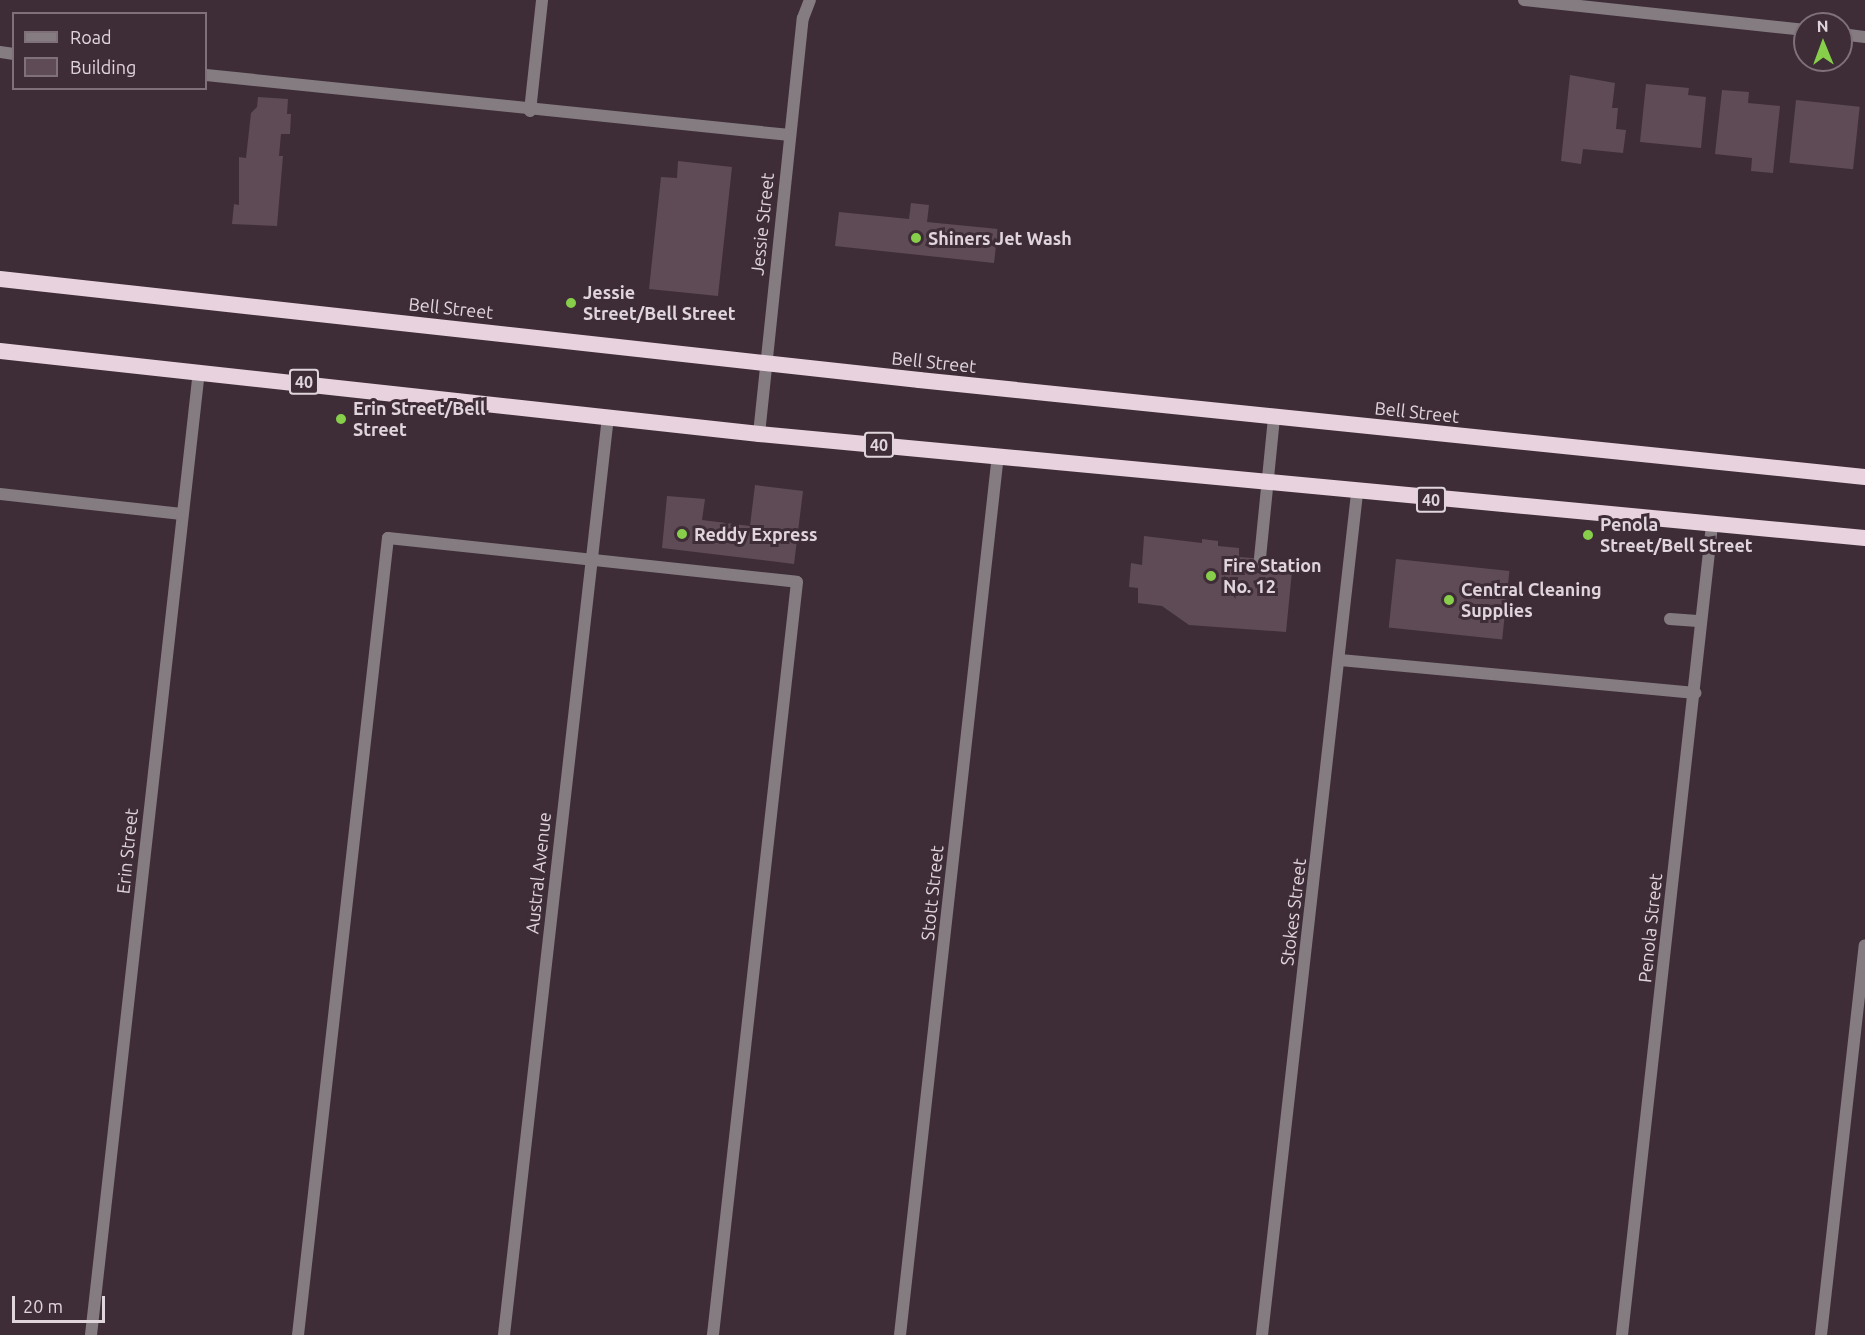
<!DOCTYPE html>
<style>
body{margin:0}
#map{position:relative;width:1865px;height:1335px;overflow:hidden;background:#3e2d37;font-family:Ubuntu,sans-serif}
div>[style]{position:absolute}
.building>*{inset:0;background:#5e4b56;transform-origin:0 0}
.service>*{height:12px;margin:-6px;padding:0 6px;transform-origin:6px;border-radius:6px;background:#857c81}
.minor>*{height:12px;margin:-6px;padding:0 6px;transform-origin:6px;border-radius:6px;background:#857c81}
.trunk>*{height:16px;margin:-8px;padding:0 8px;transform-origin:8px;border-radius:8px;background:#e8d2de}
.dots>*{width:16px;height:16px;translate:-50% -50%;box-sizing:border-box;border:3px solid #3e2d37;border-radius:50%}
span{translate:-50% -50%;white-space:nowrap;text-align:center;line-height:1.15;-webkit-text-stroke:6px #3e2d37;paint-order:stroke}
.shield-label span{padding:2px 4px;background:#3e2d37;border:2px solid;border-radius:4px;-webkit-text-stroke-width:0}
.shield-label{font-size:16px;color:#e1d5dc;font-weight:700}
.street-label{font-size:18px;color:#e1d5dc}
.poi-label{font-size:18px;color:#e1d5dc;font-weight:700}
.left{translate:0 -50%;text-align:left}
.legend{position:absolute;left:12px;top:12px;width:195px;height:78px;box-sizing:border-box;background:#3e2d37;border:2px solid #7f7079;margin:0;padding:8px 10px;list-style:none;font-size:18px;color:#e1d5dc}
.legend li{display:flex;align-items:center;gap:12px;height:30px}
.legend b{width:30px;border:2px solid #7f7079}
.north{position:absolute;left:1793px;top:12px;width:60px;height:60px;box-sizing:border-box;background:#3e2d37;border:2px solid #7f7079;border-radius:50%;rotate:359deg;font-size:16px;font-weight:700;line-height:24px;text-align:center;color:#e1d5dc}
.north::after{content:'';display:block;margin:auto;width:21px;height:27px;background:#87cf4a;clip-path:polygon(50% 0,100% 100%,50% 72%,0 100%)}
.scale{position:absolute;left:12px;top:1296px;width:93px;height:27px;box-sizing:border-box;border:3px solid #e1d5dc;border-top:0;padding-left:8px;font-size:18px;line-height:21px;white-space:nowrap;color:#e1d5dc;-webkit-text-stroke:4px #3e2d37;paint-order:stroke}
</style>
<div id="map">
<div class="building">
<i style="clip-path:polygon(1570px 75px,1615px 83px,1612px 108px,1618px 108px,1616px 129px,1626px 130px,1623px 153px,1583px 149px,1581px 164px,1561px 161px)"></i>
<i style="clip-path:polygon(1646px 84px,1689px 88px,1688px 95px,1706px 97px,1701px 148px,1640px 142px)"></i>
<i style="clip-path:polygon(1722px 90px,1749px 92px,1748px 103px,1780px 106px,1773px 173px,1751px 171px,1752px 158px,1715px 154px)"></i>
<i style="clip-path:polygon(258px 97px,288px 99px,287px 114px,291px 114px,290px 134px,281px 134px,279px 156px,283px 156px,277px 226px,232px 224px,234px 204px,239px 205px,239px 157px,246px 158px,251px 113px,257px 107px)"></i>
<i style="left:1796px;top:100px;width:64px;height:63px;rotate:6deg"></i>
<i style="clip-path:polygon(678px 161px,732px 167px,718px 296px,649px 289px,661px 177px,677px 178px)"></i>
<i style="clip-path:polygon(911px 203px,929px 205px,927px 222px,998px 229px,994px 263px,835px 246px,839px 212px,909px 219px)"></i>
<i style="clip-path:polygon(755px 485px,803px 491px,794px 564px,662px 548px,667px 496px,705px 499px,702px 520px,750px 526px)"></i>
<i style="clip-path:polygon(1144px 536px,1202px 543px,1202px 539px,1218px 541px,1218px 546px,1239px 548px,1239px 557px,1293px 561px,1286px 632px,1189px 625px,1162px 606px,1138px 603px,1138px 588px,1129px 587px,1131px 563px,1142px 565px)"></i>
<i style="left:1396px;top:559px;width:114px;height:69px;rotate:6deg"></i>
</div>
<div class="service">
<i style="left:0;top:52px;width:14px;rotate:8deg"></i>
<i style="left:206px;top:75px;width:587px;rotate:5.87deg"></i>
<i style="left:530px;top:111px;width:112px;rotate:-83.8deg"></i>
<i style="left:0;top:494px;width:183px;rotate:6.3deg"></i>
<i style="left:1260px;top:558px;width:142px;rotate:-84.3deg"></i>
<i style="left:1670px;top:619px;width:31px;rotate:4deg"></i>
<i style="left:1340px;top:660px;width:357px;rotate:5.3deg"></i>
<i style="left:298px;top:1335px;width:802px;rotate:-83.56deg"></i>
<i style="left:388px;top:538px;width:411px;rotate:6.1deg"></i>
<i style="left:797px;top:582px;width:758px;rotate:96.37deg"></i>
<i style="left:1821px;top:1335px;width:392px;rotate:-83.6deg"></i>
</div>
<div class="minor">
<i style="left:1524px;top:0;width:283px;rotate:6.1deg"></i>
<i style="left:1841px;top:34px;width:24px;rotate:7deg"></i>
<i style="left:759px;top:434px;width:418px;rotate:-84deg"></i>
<i style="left:803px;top:18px;width:19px;rotate:-69deg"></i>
<i style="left:91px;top:1335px;width:970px;rotate:-83.61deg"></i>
<i style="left:504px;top:1335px;width:925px;rotate:-83.54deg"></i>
<i style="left:900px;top:1335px;width:885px;rotate:-83.65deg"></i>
<i style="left:1262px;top:1335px;width:847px;rotate:-83.56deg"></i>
<i style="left:1622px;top:1335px;width:815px;rotate:-83.66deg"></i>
</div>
<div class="trunk">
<i style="left:0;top:279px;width:925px;rotate:6.27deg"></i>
<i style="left:919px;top:380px;width:951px;rotate:5.85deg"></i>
<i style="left:0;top:351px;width:764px;rotate:6.24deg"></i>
<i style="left:759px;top:434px;width:1111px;rotate:5.37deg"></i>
</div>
<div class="dots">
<i style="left:916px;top:238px;background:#87cf4a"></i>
<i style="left:571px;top:303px;background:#87cf4a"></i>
<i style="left:341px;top:419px;background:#87cf4a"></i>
<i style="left:682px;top:534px;background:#87cf4a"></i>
<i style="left:1588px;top:535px;background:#87cf4a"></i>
<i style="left:1211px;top:576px;background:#87cf4a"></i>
<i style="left:1449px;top:600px;background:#87cf4a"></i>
</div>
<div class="shield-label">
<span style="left:304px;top:382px">40</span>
<span style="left:879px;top:445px">40</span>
<span style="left:1431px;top:500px">40</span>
</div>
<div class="street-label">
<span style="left:762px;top:224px;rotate:-84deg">Jessie Street</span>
<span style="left:451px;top:308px;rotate:6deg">Bell Street</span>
<span style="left:934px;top:362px;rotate:6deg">Bell Street</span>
<span style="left:1417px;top:412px;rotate:6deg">Bell Street</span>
<span style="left:127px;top:851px;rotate:-84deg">Erin Street</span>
<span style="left:538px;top:873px;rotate:-84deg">Austral Avenue</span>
<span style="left:932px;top:893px;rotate:-84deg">Stott Street</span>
<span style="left:1293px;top:912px;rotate:-83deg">Stokes Street</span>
<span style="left:1650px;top:928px;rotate:-84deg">Penola Street</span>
</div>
<div class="poi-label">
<span class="left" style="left:928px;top:238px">Shiners Jet Wash</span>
<span class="left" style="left:583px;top:303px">Jessie<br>Street/Bell Street</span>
<span class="left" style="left:353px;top:419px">Erin Street/Bell<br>Street</span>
<span class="left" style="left:1600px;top:535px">Penola<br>Street/Bell Street</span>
<span class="left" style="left:694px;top:534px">Reddy Express</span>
<span class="left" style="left:1223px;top:576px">Fire Station<br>No. 12</span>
<span class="left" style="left:1461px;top:600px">Central Cleaning<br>Supplies</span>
</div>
<ul class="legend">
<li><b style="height:8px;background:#857c81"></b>Road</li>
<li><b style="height:16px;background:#5e4b56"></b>Building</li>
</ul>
<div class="north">N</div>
<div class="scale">20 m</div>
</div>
